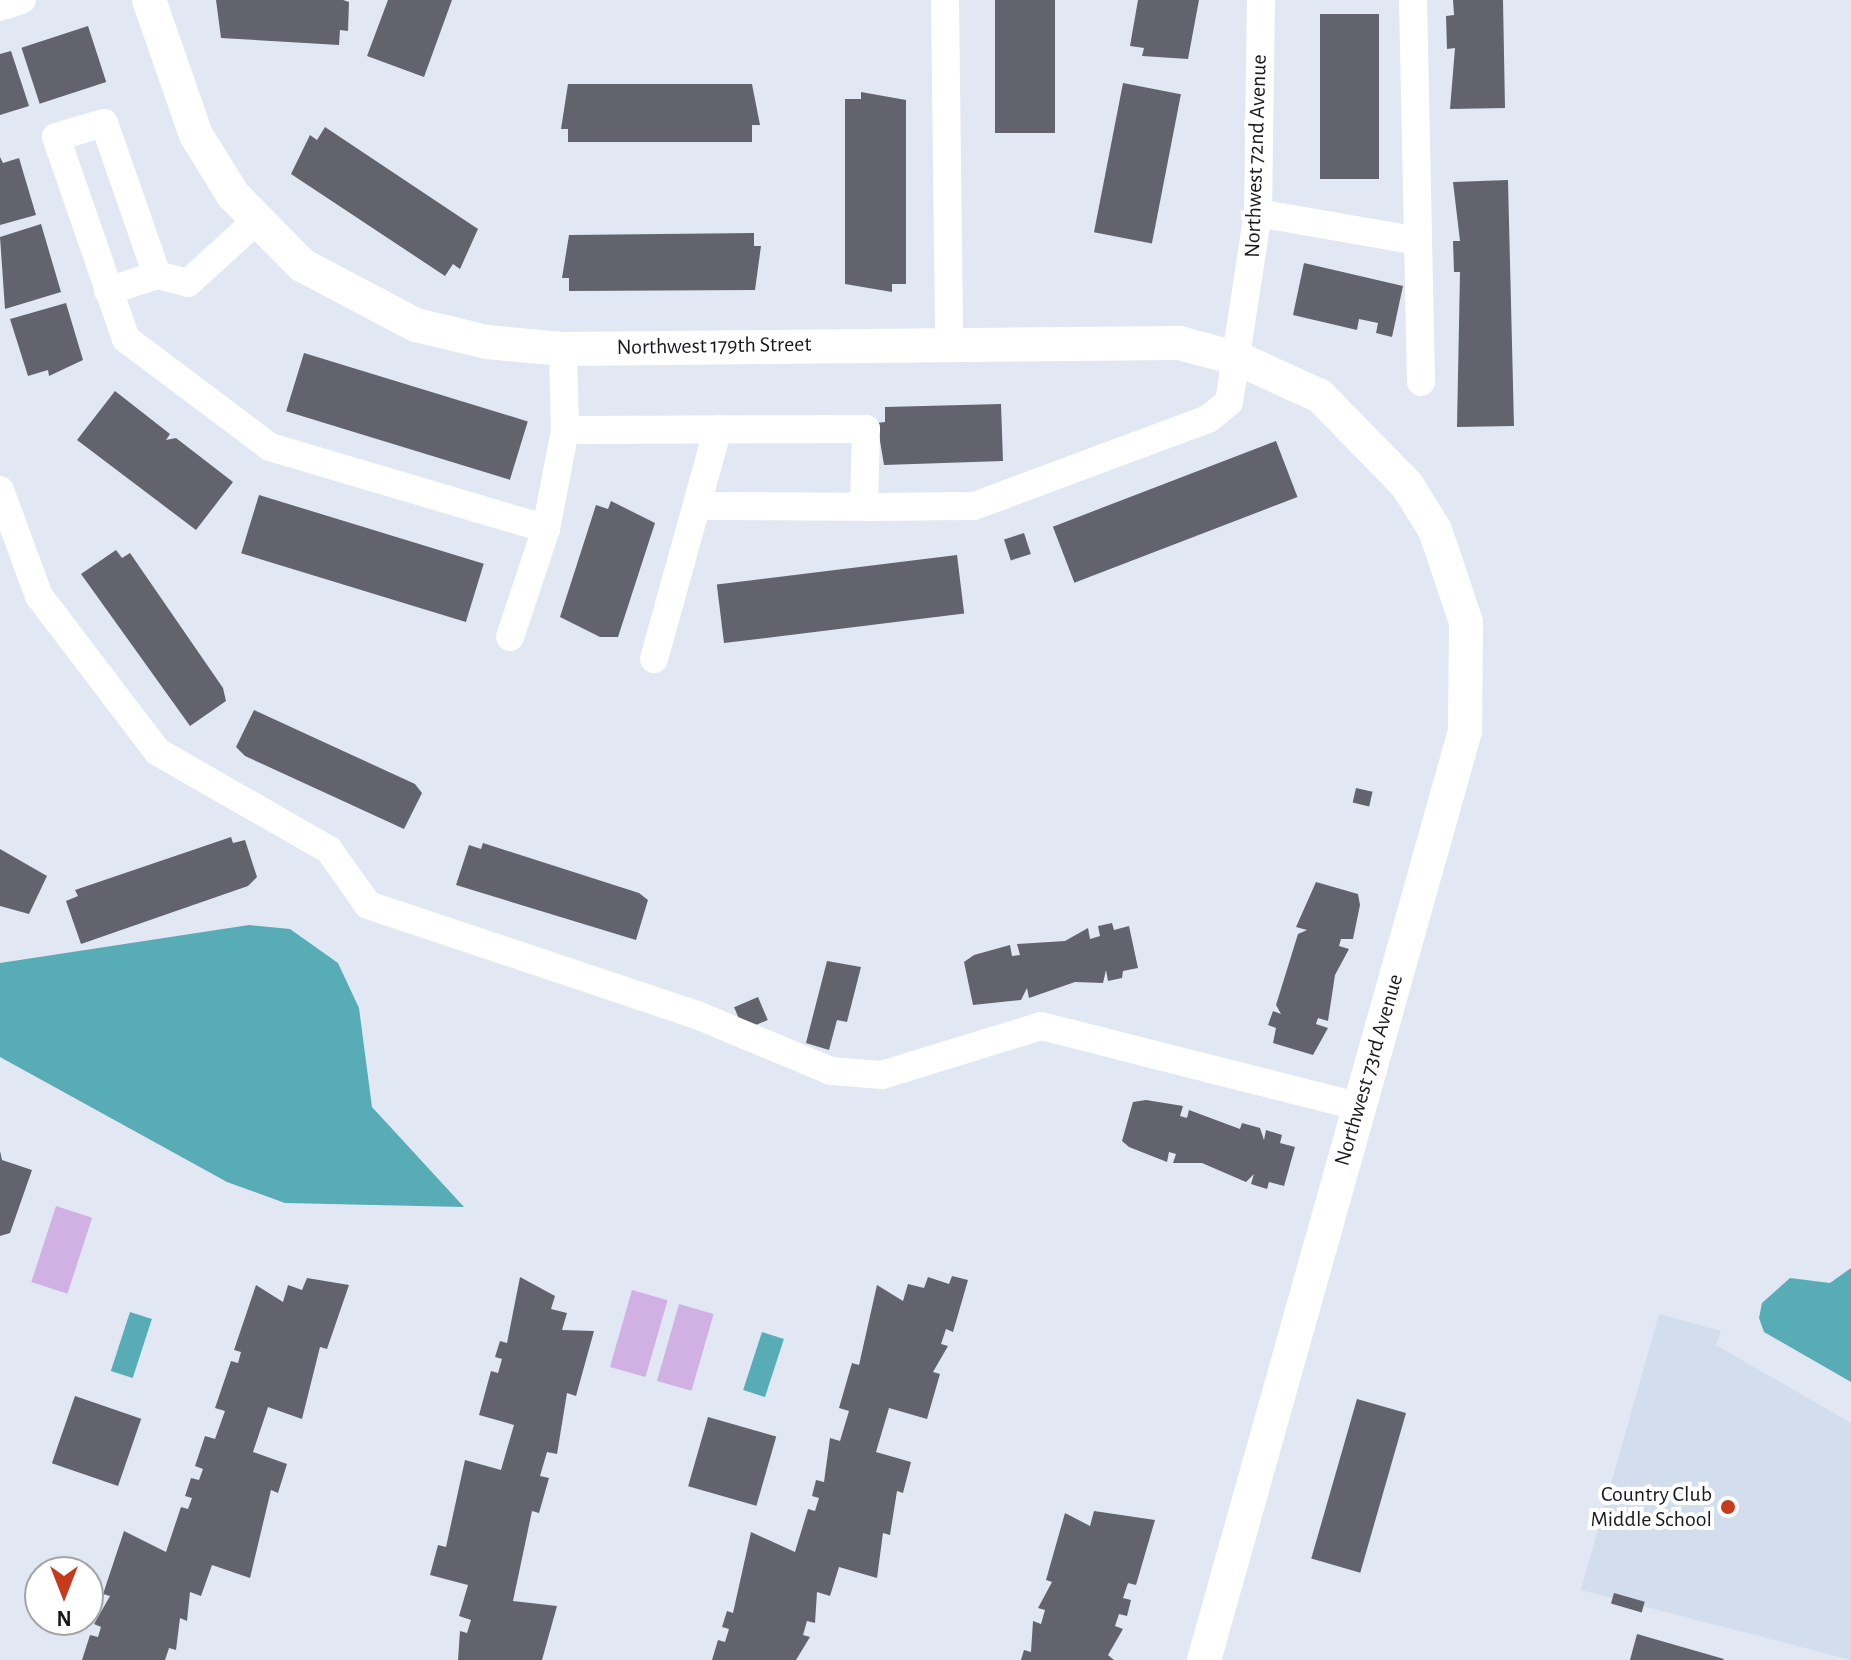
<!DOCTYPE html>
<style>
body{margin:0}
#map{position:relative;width:1851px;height:1660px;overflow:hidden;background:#e1e8f3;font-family:"Alegreya Sans",sans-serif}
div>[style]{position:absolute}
.built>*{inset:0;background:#d2ddee}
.green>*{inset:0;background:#d1b1e3;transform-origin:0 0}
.water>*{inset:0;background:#58acb6;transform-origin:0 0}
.building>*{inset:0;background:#63636d;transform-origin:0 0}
.minor>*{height:28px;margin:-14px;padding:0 14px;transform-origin:14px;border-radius:14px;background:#fff}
.tertiary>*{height:34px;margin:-17px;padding:0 17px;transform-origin:17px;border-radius:17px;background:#fff}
.dots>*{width:22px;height:22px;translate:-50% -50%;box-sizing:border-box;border:4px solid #fff;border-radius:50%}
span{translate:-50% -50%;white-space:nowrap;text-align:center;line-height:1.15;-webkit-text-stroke:8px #fff;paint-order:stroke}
.street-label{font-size:22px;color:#181a1e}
.poi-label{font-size:22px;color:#181a1e}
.right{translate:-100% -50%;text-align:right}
.north{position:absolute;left:24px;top:1556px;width:80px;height:80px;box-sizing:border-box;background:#fff;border:2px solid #a3a3a5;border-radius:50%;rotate:180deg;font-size:22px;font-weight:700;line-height:32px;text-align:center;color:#181a1e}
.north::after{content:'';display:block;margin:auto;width:28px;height:36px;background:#c53b1b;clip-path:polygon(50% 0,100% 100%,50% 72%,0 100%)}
</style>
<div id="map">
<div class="built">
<i style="clip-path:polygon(1659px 1314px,1721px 1331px,1716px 1345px,1851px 1423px,1851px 1660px,1581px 1590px)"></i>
</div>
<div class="green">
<i style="left:56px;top:1206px;width:38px;height:80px;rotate:18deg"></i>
<i style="left:632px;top:1290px;width:37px;height:80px;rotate:16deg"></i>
<i style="left:679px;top:1304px;width:36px;height:80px;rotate:16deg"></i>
</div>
<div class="water">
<i style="clip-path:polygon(249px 925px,290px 929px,338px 963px,359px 1008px,372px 1107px,464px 1207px,285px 1203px,227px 1182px,0 1057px,0 963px)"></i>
<i style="clip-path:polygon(1851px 1268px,1851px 1382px,1764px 1332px,1759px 1318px,1762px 1303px,1790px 1278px,1830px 1283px)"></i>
<i style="left:130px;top:1312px;width:23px;height:62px;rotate:18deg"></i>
<i style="left:762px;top:1332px;width:23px;height:61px;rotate:18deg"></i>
</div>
<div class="building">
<i style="clip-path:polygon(216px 0,343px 0,349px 2px,348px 31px,340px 30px,339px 45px,221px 38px)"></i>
<i style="clip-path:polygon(388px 0,452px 0,424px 77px,367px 56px)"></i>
<i style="left:995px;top:0;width:60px;height:133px"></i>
<i style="clip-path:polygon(1138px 0,1199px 0,1188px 59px,1142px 56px,1144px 48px,1130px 46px)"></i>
<i style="clip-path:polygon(1453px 0,1503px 0,1505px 108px,1450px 109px,1455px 48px,1447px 49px,1446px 16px,1454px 15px)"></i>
<i style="left:1320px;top:14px;width:59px;height:165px"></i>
<i style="left:88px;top:26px;width:59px;height:70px;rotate:72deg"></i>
<i style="clip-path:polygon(11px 51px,29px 106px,0 115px,0 54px)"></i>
<i style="left:1123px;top:83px;width:59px;height:152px;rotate:11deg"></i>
<i style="clip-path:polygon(568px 84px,752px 84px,760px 125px,752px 125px,752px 142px,568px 142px,568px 129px,561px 129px)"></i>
<i style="clip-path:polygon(861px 92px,906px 100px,906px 284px,892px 284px,892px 292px,845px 284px,845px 99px,861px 99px)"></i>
<i style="clip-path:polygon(325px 127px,478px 229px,460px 269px,453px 264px,445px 276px,291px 174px,310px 135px,317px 140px)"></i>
<i style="clip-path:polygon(0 157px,3px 163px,19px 158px,36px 215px,0 225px)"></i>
<i style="clip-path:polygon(1508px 180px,1514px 426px,1457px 427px,1460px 272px,1454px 272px,1453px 241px,1460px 241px,1453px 182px)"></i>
<i style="clip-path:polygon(41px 224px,61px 292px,5px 309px,0 237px)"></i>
<i style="clip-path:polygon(754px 233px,754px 246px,761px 246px,755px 290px,569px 291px,569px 278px,562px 278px,569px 235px)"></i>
<i style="clip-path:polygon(1304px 263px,1403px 286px,1392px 337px,1376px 333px,1378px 323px,1359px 319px,1357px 330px,1293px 315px)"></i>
<i style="clip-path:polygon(66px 303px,83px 360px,49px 376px,48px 370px,28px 376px,10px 319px)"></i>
<i style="left:304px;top:353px;width:234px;height:61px;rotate:17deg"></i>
<i style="clip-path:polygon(115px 391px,170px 434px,166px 440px,176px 438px,233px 482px,196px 530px,77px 440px)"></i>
<i style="clip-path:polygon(1001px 404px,1003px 461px,884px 465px,877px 423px,885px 422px,885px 407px)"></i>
<i style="left:1276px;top:441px;width:60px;height:239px;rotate:69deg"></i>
<i style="left:259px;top:495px;width:235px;height:61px;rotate:17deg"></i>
<i style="clip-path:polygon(611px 501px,655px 523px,618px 637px,600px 637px,560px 617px,596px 505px,608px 509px)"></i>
<i style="left:1024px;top:533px;width:22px;height:21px;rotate:72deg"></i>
<i style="clip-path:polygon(116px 550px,122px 558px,130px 553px,223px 688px,226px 701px,190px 726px,81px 574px)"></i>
<i style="left:957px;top:555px;width:59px;height:242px;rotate:83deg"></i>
<i style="clip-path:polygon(254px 710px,415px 784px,422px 793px,404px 829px,245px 756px,236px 747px)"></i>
<i style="left:1356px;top:788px;width:17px;height:15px;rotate:13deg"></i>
<i style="clip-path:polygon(231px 837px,233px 843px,245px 840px,257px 877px,248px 886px,81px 944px,66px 901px,78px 896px,75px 890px)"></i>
<i style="clip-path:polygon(483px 843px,639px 893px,648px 900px,636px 940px,456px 885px,469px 845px,481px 849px)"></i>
<i style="clip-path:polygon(0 849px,47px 876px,29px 914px,0 906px)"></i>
<i style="clip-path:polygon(1316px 882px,1358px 894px,1360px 905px,1353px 939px,1341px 939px,1339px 946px,1349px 949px,1335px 975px,1328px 1021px,1318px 1018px,1316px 1024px,1328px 1028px,1313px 1055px,1273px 1043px,1276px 1028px,1268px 1025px,1273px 1011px,1281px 1014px,1276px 1005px,1298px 934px,1307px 930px,1296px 927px)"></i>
<i style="clip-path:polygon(1112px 923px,1114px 930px,1129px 926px,1138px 968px,1123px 971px,1122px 978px,1108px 981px,1106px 970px,1103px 983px,1075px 982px,1029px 998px,1027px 988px,1021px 1000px,973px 1005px,964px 962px,974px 955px,1010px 945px,1012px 956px,1020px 955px,1017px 944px,1065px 941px,1088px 928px,1090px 939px,1100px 936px,1098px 926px)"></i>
<i style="clip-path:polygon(827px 961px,861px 967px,847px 1022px,837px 1020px,829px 1050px,806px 1043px)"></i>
<i style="left:758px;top:997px;width:25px;height:26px;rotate:67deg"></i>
<i style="clip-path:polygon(1146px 1100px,1183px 1106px,1180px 1116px,1187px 1118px,1189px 1110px,1240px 1129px,1242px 1123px,1260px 1128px,1264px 1140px,1266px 1130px,1282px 1135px,1280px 1143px,1295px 1147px,1284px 1186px,1269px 1182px,1267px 1189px,1251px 1184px,1254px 1174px,1246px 1182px,1202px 1163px,1173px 1163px,1176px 1154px,1169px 1152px,1167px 1162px,1129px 1147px,1122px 1141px,1133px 1102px)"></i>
<i style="clip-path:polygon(0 1151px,2px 1160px,32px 1170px,10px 1233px,0 1236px)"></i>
<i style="clip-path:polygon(952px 1276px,968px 1280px,953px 1332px,946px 1329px,941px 1344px,948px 1346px,933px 1372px,940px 1374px,927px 1419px,889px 1408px,876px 1452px,911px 1462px,903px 1493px,897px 1491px,890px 1535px,883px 1533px,877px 1578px,839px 1567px,830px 1596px,817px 1592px,815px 1623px,807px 1621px,803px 1635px,810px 1637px,796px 1660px,712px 1660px,718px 1640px,725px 1642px,729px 1629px,722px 1627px,727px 1611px,733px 1613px,751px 1532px,795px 1552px,808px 1509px,815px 1511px,819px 1498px,812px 1496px,816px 1480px,824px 1482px,830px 1438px,840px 1441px,849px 1411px,839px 1408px,852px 1363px,859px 1365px,877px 1285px,903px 1301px,908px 1284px,924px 1288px,928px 1277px,949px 1284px)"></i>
<i style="clip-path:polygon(520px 1277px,555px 1296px,551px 1309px,567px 1313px,562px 1330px,594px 1331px,576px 1396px,567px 1393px,557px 1454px,547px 1452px,540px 1476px,549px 1478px,539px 1513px,532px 1511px,513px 1601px,557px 1606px,542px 1660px,458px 1660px,460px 1631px,467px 1633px,471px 1620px,459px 1616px,468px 1585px,430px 1575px,438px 1545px,446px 1547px,465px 1460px,501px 1470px,514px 1425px,479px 1415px,491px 1371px,498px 1373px,502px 1359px,495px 1357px,500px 1341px,507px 1343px)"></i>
<i style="clip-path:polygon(307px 1278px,349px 1285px,327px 1349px,320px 1347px,302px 1419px,268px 1407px,253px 1452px,287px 1464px,278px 1493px,271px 1490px,250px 1578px,212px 1565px,201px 1596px,190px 1592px,187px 1621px,180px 1618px,176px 1650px,169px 1648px,165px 1660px,82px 1660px,90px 1635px,98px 1637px,101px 1627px,94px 1624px,110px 1596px,103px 1594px,124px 1531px,166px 1552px,181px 1507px,188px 1509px,192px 1498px,185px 1496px,191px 1478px,199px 1480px,203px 1469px,195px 1466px,205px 1436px,215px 1439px,225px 1411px,215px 1408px,231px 1361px,238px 1363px,241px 1352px,234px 1350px,256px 1285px,283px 1302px,288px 1285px,302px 1290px)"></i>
<i style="left:75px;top:1396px;width:70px;height:71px;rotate:19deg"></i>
<i style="left:1357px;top:1399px;width:51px;height:166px;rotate:16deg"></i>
<i style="left:708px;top:1417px;width:71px;height:72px;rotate:16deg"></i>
<i style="clip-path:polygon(1094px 1511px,1155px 1520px,1136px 1585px,1128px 1583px,1123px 1598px,1131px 1600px,1127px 1616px,1119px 1614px,1115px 1626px,1123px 1629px,1108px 1655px,1114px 1660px,1021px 1660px,1024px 1650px,1031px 1652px,1033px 1621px,1041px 1624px,1045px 1610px,1038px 1608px,1052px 1582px,1046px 1580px,1065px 1513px,1090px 1526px)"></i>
<i style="left:1614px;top:1593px;width:32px;height:11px;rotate:16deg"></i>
<i style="clip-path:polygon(1637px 1634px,1724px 1659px,1723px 1660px,1630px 1660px)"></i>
</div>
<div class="minor">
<i style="left:945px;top:0;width:342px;rotate:89.3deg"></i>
<i style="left:1413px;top:0;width:382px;rotate:88.8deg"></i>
<i style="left:0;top:7px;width:23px;rotate:-18deg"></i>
<i style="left:1258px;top:213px;width:162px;rotate:9.9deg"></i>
<i style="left:157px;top:275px;width:161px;rotate:-109.2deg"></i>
<i style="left:104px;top:123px;width:50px;rotate:163.7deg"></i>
<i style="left:56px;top:137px;width:214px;rotate:70.9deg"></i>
<i style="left:126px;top:339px;width:180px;rotate:36.9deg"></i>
<i style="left:270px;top:447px;width:288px;rotate:16.5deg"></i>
<i style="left:108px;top:291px;width:52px;rotate:-18.1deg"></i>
<i style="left:157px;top:275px;width:32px;rotate:14deg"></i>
<i style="left:188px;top:283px;width:92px;rotate:-42.4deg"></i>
<i style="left:565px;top:430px;width:301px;rotate:-0.2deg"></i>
<i style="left:866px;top:429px;width:78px;rotate:91.5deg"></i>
<i style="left:864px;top:507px;width:110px;rotate:-0.5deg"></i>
<i style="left:974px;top:506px;width:250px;rotate:-20.4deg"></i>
<i style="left:1208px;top:419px;width:27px;rotate:-39deg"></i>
<i style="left:1229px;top:402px;width:191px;rotate:-81.3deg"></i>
<i style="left:1258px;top:213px;width:213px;rotate:-89.2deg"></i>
<i style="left:0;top:490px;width:113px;rotate:69.8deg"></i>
<i style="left:39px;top:596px;width:196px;rotate:52.7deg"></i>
<i style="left:158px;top:752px;width:197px;rotate:29.8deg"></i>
<i style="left:329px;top:850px;width:67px;rotate:54.7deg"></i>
<i style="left:368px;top:905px;width:347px;rotate:18.5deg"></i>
<i style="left:697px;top:1015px;width:145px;rotate:22.7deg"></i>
<i style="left:831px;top:1071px;width:51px;rotate:4.5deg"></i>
<i style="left:882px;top:1075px;width:166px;rotate:-17.1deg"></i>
<i style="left:1041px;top:1026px;width:327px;rotate:14.2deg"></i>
<i style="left:698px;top:506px;width:166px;rotate:0.3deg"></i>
<i style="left:510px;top:637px;width:114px;rotate:-71.6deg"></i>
<i style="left:546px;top:529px;width:101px;rotate:-79.1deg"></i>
<i style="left:565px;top:430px;width:81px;rotate:-91.4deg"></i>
<i style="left:654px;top:659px;width:239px;rotate:-74.5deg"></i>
</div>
<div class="tertiary">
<i style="left:149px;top:0;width:143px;rotate:70.8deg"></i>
<i style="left:196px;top:135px;width:70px;rotate:58.3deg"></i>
<i style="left:233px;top:195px;width:98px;rotate:45.4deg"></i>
<i style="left:302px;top:265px;width:129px;rotate:27.8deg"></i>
<i style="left:416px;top:325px;width:73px;rotate:13.5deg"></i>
<i style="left:487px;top:342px;width:76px;rotate:5.3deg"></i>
<i style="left:563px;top:349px;width:616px;rotate:-0.56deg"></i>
<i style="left:1179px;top:343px;width:62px;rotate:14.9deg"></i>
<i style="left:1239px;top:359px;width:89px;rotate:24.6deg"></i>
<i style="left:1320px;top:396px;width:124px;rotate:45.7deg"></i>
<i style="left:1407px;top:485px;width:53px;rotate:58.1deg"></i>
<i style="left:1435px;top:530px;width:97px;rotate:71.4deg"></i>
<i style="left:1466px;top:622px;width:109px;rotate:90.5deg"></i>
<i style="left:1465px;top:731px;width:965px;rotate:105.69deg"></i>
</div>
<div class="dots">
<i style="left:1728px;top:1507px;background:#c53b1b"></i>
</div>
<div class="street-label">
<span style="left:1256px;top:156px;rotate:-88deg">Northwest 72nd Avenue</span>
<span style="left:714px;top:346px;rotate:-1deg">Northwest 179th Street</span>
<span style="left:1369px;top:1070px;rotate:-74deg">Northwest 73rd Avenue</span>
</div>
<div class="poi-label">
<span class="right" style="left:1712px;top:1507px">Country Club<br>Middle School</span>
</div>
<div class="north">N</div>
</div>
